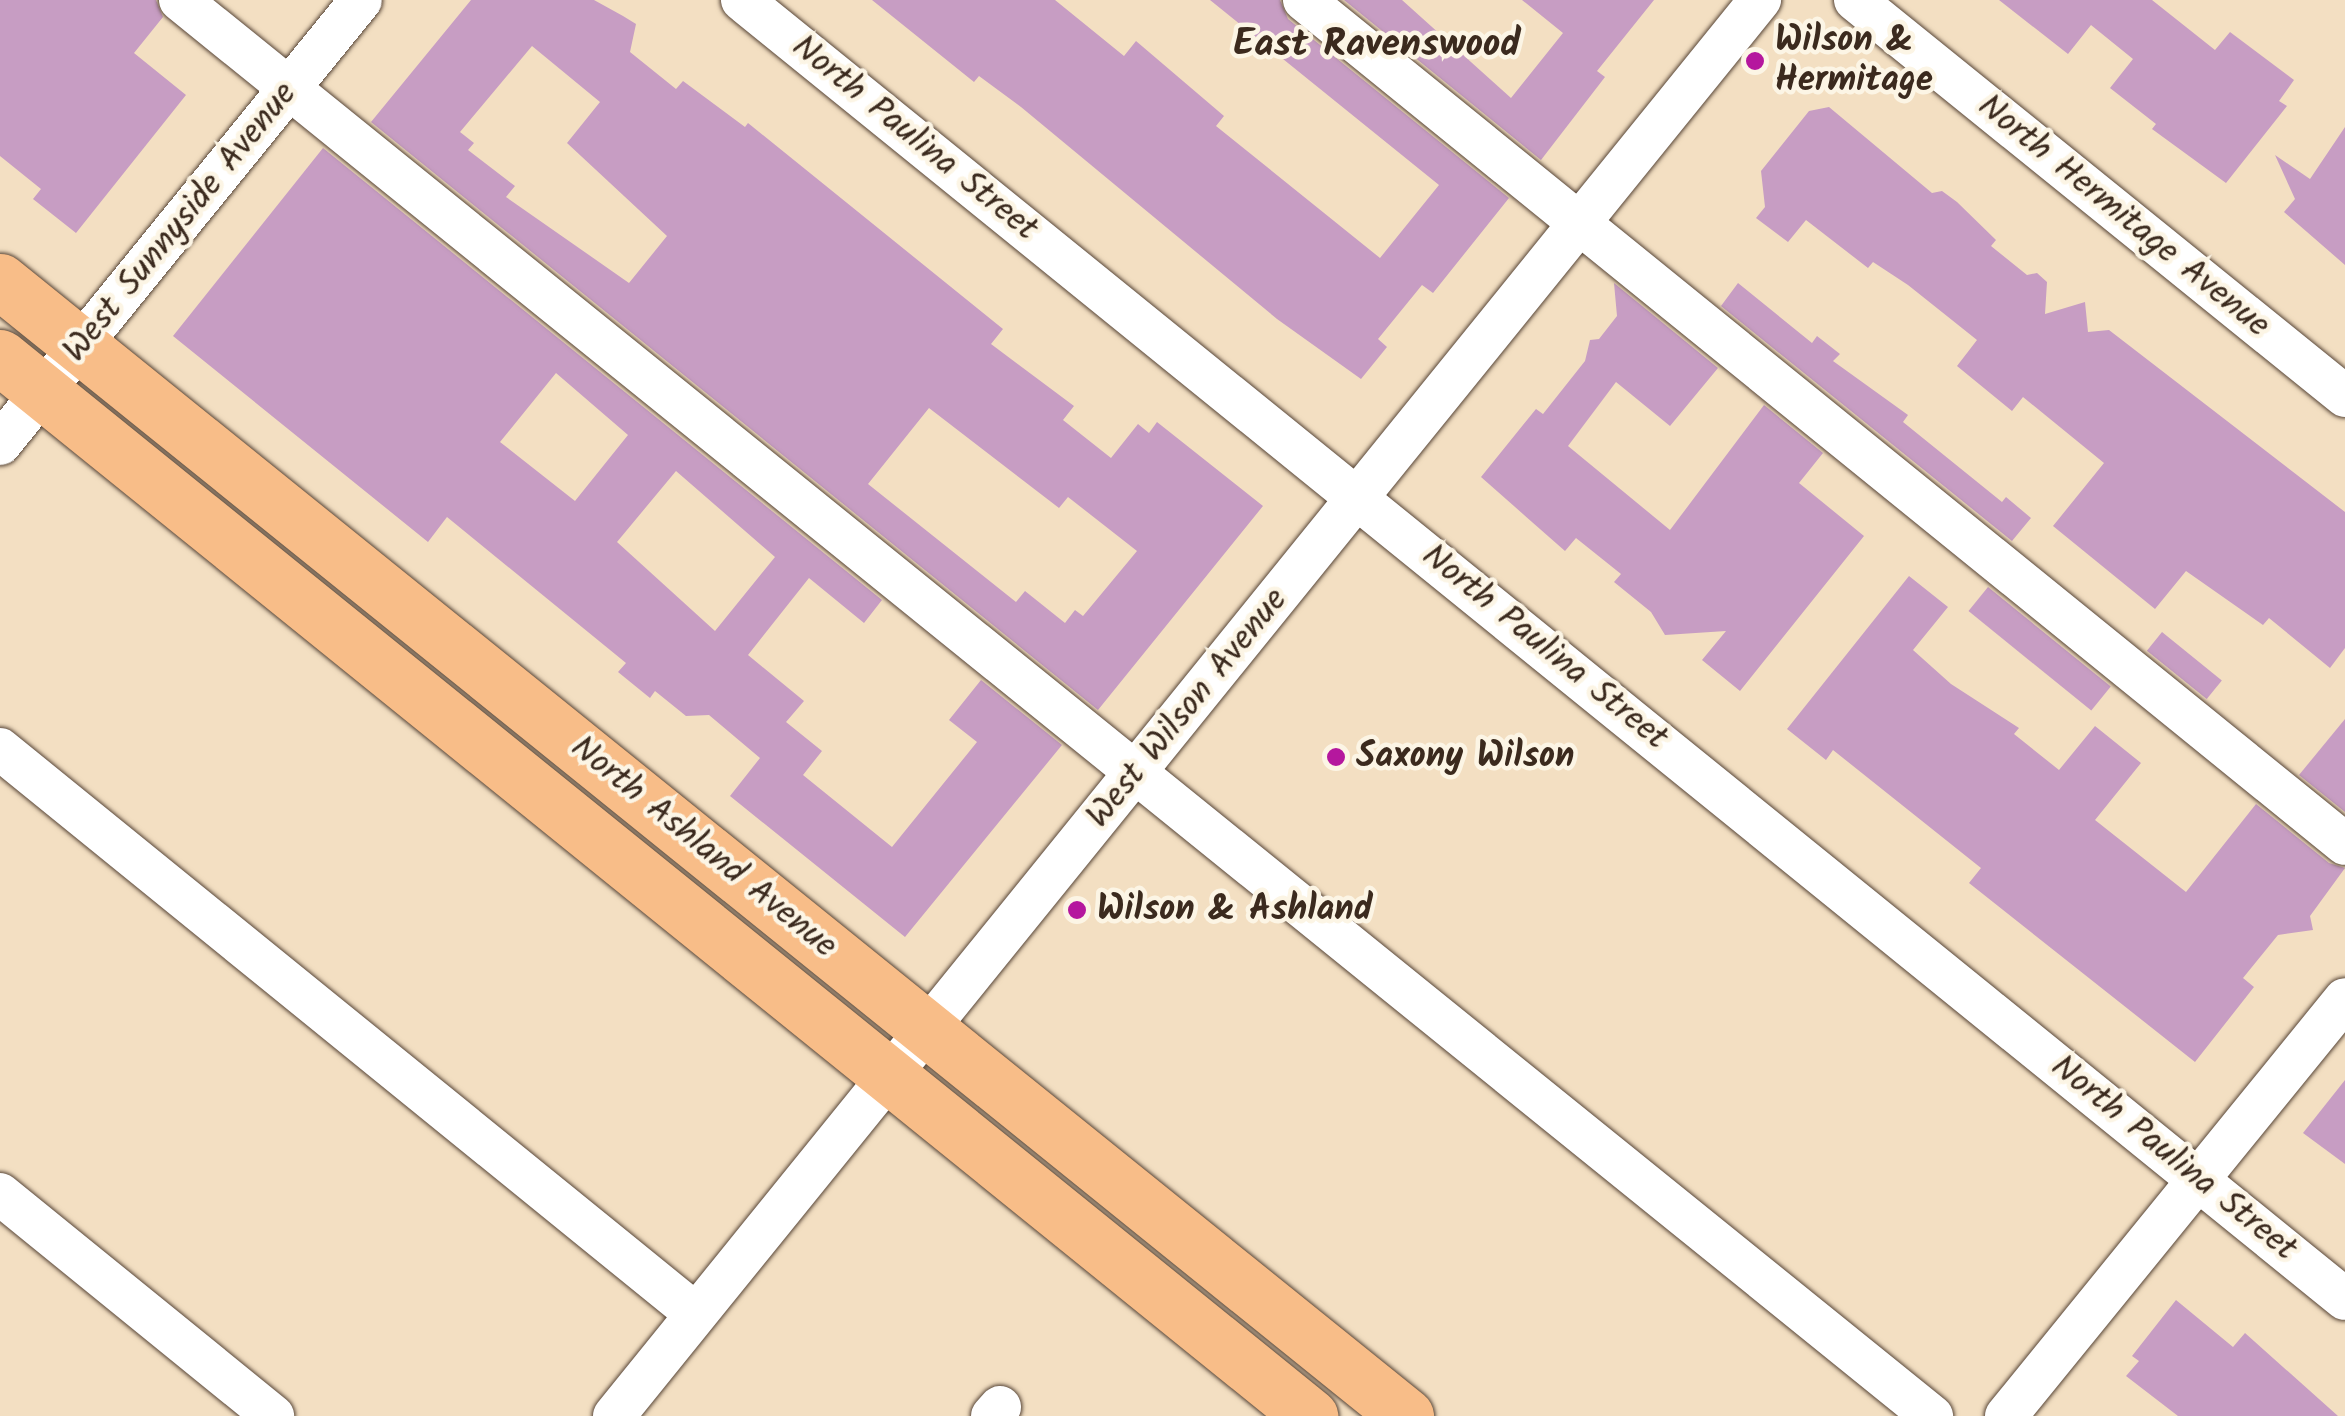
<!DOCTYPE html>
<style>
body{margin:0}
#map{position:relative;width:2345px;height:1416px;overflow:hidden;background:#f3dfc2;font-family:Kalam,sans-serif}
div>[style]{position:absolute}
.building>*{inset:0;background:#c79dc3;transform-origin:0 0}
.roads{filter:drop-shadow(0 0 2px #574537) drop-shadow(0 0 2px #574537)}
.minor>*{height:42px;margin:-21px;padding:0 21px;transform-origin:21px;border-radius:21px;background:#fff}
.major>*{height:55px;margin:-27.5px;padding:0 27.5px;transform-origin:27.5px;border-radius:27.5px;background:#f8bd88}
.dots>*{width:28px;height:28px;translate:-50% -50%;box-sizing:border-box;border:5px solid #fcf5e5;border-radius:50%}
span{translate:-50% -50%;white-space:nowrap;text-align:center;line-height:1.15;-webkit-text-stroke:9px #fcf5e5;paint-order:stroke}
.poi-label{font-size:35px;color:#3b2a1e;font-weight:700}
.left{translate:0 -50%;text-align:left}
.street-label{font-size:35px;color:#3b2a1e}
.neighbourhood-label{font-size:38px;color:#3b2a1e;font-weight:700}
</style>
<div id="map">
<div class="building">
<i style="clip-path:polygon(0 0,156px 0,163px 17px,134px 53px,186px 95px,76px 233px,33px 199px,41px 189px,0 156px)"></i>
<i style="clip-path:polygon(evenodd,471px 0,594px 0,623px 16px,636px 24px,630px 52px,676px 89px,683px 81px,745px 127px,748px 123px,1003px 329px,991px 344px,1074px 406px,1063px 420px,1111px 458px,1138px 424px,1149px 433px,1157px 422px,1263px 506px,1098px 710px,371px 122px,471px 0,532px 46px,600px 102px,567px 143px,667px 236px,629px 283px,506px 197px,515px 186px,468px 150px,474px 143px,460px 132px,532px 46px,471px 0,929px 408px,1059px 508px,1068px 497px,1137px 551px,1083px 616px,1075px 610px,1065px 623px,1025px 591px,1016px 602px,868px 484px,929px 408px)"></i>
<i style="clip-path:polygon(872px 0,1055px 0,1124px 56px,1136px 41px,1224px 116px,1216px 126px,1380px 258px,1439px 185px,1210px 0,1280px 0,1288px 19px,1509px 198px,1433px 293px,1422px 285px,1378px 339px,1387px 347px,1361px 379px,1277px 319px,1021px 107px,979px 76px,974px 82px)"></i>
<i style="clip-path:polygon(1344px 0,1402px 0,1511px 98px,1563px 33px,1522px 0,1654px 0,1597px 71px,1605px 77px,1541px 160px)"></i>
<i style="clip-path:polygon(1999px 0,2152px 0,2215px 50px,2230px 32px,2294px 80px,2279px 101px,2287px 106px,2226px 183px,2152px 129px,2156px 124px,2110px 88px,2133px 59px,2091px 25px,2068px 54px)"></i>
<i style="clip-path:polygon(1829px 107px,1932px 193px,1942px 191px,1957px 202px,1996px 240px,1991px 246px,2027px 275px,2037px 273px,2047px 282px,2045px 314px,2085px 302px,2088px 332px,2109px 330px,2345px 512px,2345px 648px,2330px 668px,2269px 618px,2263px 625px,2186px 571px,2155px 609px,2053px 526px,2104px 463px,2023px 397px,2012px 411px,1957px 366px,1977px 340px,1908px 285px,1873px 262px,1868px 268px,1806px 220px,1788px 242px,1756px 218px,1765px 207px,1761px 171px,1809px 111px)"></i>
<i style="clip-path:polygon(2345px 127px,2345px 265px,2284px 212px,2295px 199px,2275px 155px,2310px 179px)"></i>
<i style="clip-path:polygon(evenodd,323px 148px,882px 600px,864px 623px,809px 578px,748px 655px,804px 701px,786px 722px,822px 751px,803px 775px,892px 847px,977px 742px,949px 720px,981px 680px,1062px 745px,905px 937px,730px 796px,760px 758px,709px 715px,686px 716px,655px 691px,650px 698px,618px 672px,626px 663px,447px 517px,428px 542px,173px 336px,323px 148px,556px 373px,628px 435px,575px 501px,500px 442px,556px 373px,323px 148px,676px 471px,775px 557px,715px 631px,617px 542px,676px 471px)"></i>
<i style="clip-path:polygon(1614px 283px,1718px 368px,1670px 426px,1616px 382px,1568px 446px,1670px 530px,1764px 405px,1823px 453px,1799px 483px,1864px 536px,1740px 691px,1702px 660px,1726px 631px,1665px 635px,1651px 612px,1614px 582px,1621px 574px,1576px 538px,1565px 551px,1481px 477px,1536px 409px,1543px 414px,1585px 361px,1590px 340px,1599px 339px,1617px 316px)"></i>
<i style="clip-path:polygon(1738px 283px,1812px 343px,1817px 336px,1840px 354px,1833px 361px,1908px 415px,1903px 422px,2002px 502px,2006px 497px,2031px 518px,2012px 541px,1721px 306px)"></i>
<i style="clip-path:polygon(1909px 576px,1948px 607px,1913px 650px,1951px 684px,2019px 728px,2014px 734px,2059px 770px,2095px 726px,2141px 763px,2095px 820px,2186px 892px,2256px 804px,2329px 863px,2345px 868px,2310px 916px,2313px 930px,2278px 935px,2243px 978px,2254px 987px,2195px 1062px,1969px 883px,1981px 868px,1833px 750px,1826px 760px,1787px 729px)"></i>
<i style="left:1988px;top:587px;width:158px;height:31px;rotate:39deg"></i>
<i style="left:2162px;top:632px;width:77px;height:24px;rotate:39deg"></i>
<i style="clip-path:polygon(2345px 719px,2345px 812px,2299px 775px)"></i>
<i style="clip-path:polygon(2345px 1080px,2345px 1164px,2303px 1133px)"></i>
<i style="clip-path:polygon(2176px 1300px,2233px 1347px,2245px 1333px,2338px 1416px,2178px 1416px,2126px 1376px,2139px 1361px,2132px 1356px)"></i>
</div>
<div class="roads">
<div class="minor">
<i style="left:180px;top:0;width:2253px;rotate:38.95deg"></i>
<i style="left:742px;top:0;width:2063px;rotate:39.02deg"></i>
<i style="left:1304px;top:0;width:1340px;rotate:39.03deg"></i>
<i style="left:1855px;top:0;width:630px;rotate:38.94deg"></i>
<i style="left:0;top:444px;width:572px;rotate:-50.89deg"></i>
<i style="left:0;top:749px;width:896px;rotate:39.07deg"></i>
<i style="left:0;top:1194px;width:352px;rotate:39.1deg"></i>
<i style="left:614px;top:1416px;width:1822px;rotate:-51.02deg"></i>
<i style="left:992px;top:1416px;width:12px;rotate:-48deg"></i>
<i style="left:2006px;top:1416px;width:537px;rotate:-50.89deg"></i>
</div>
<div class="major">
<i style="left:0;top:281px;width:1807px;rotate:38.91deg"></i>
<i style="left:0;top:357px;width:1685px;rotate:38.95deg"></i>
</div>
</div>
<div class="dots">
<i style="left:1755px;top:61px;background:#b5179e"></i>
<i style="left:1336px;top:757px;background:#b5179e"></i>
<i style="left:1077px;top:910px;background:#b5179e"></i>
</div>
<div class="poi-label">
<span class="left" style="left:1775px;top:61px">Wilson &amp;<br>Hermitage</span>
<span class="left" style="left:1356px;top:757px">Saxony Wilson</span>
<span class="left" style="left:1097px;top:910px">Wilson &amp; Ashland</span>
</div>
<div class="street-label">
<span style="left:914px;top:139px;rotate:39deg">North Paulina Street</span>
<span style="left:2123px;top:217px;rotate:39deg">North Hermitage Avenue</span>
<span style="left:181px;top:223px;rotate:-51deg">West Sunnyside Avenue</span>
<span style="left:1544px;top:648px;rotate:39deg">North Paulina Street</span>
<span style="left:1188px;top:709px;rotate:-51deg">West Wilson Avenue</span>
<span style="left:703px;top:848px;rotate:39deg">North Ashland Avenue</span>
<span style="left:2173px;top:1159px;rotate:39deg">North Paulina Street</span>
</div>
<div class="neighbourhood-label">
<span style="left:1377px;top:46px">East Ravenswood</span>
</div>
</div>
